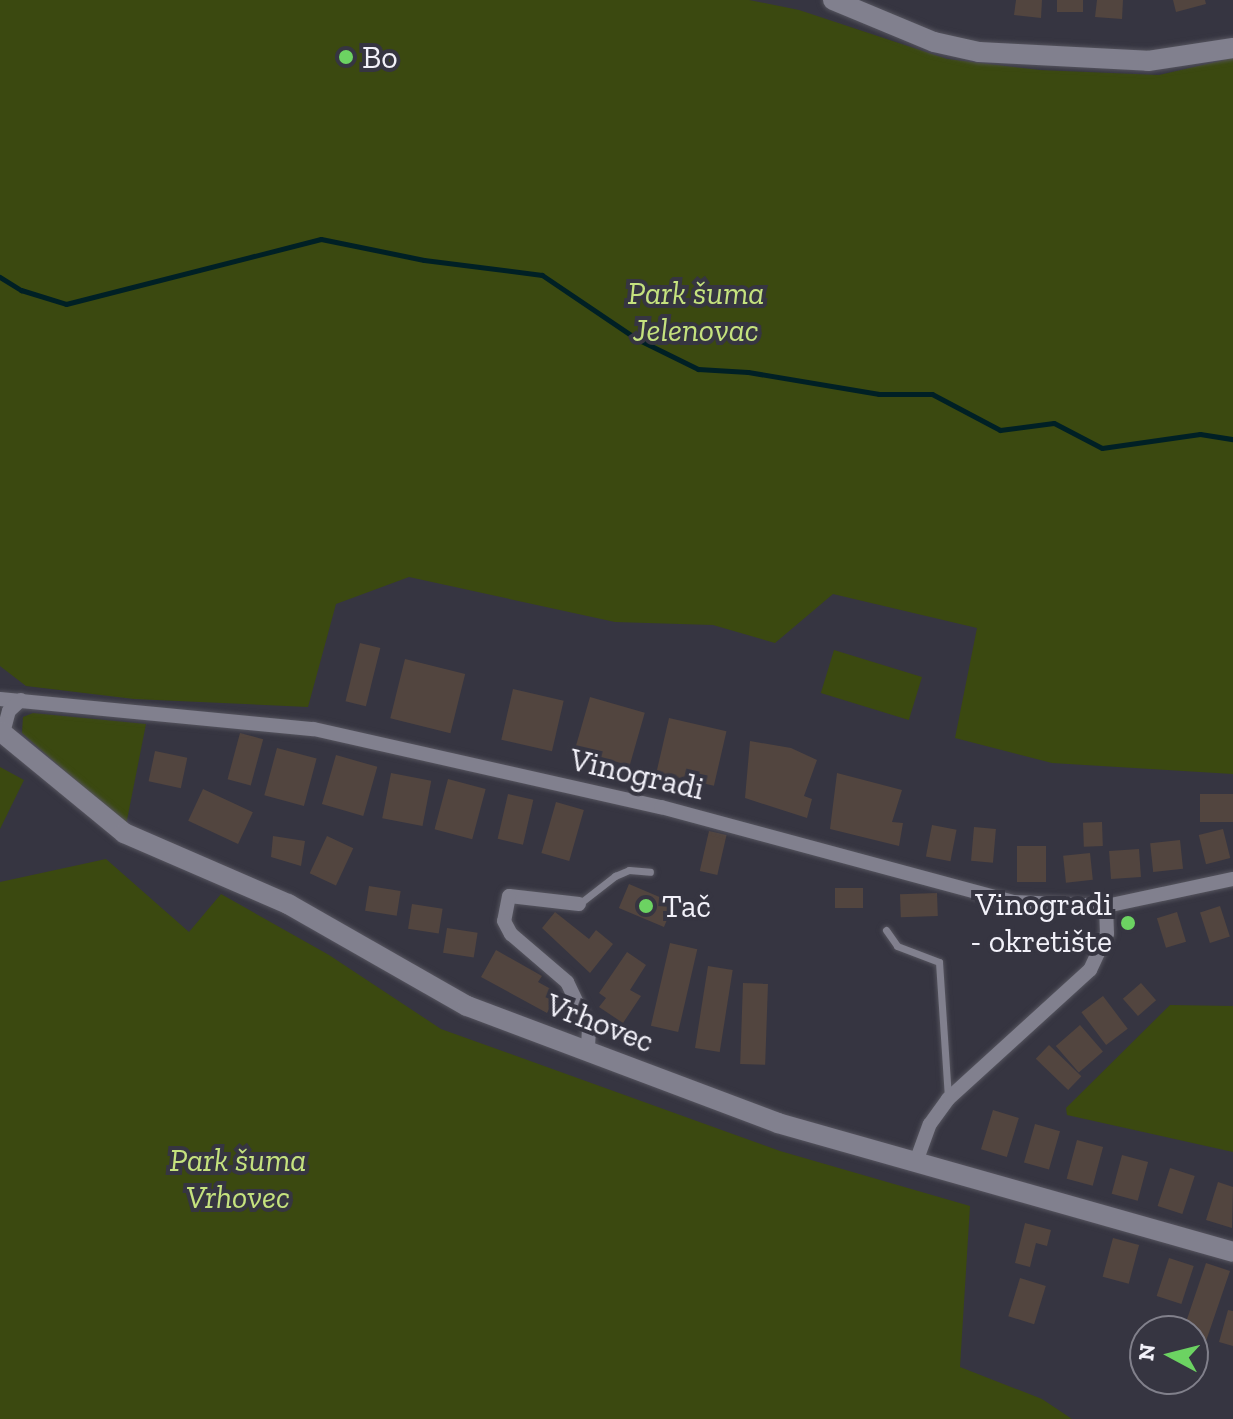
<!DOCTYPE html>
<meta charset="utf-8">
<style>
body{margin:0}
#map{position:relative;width:1233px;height:1419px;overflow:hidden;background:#363541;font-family:"Zilla Slab",serif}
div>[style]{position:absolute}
.green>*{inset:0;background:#3b4910;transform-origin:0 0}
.stream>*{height:5px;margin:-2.5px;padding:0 2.5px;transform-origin:2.5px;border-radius:2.5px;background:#002025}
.building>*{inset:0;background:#52453f;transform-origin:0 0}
.roads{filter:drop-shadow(0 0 2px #55545e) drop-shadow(0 0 2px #55545e)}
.lane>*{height:7px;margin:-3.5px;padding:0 3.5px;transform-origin:3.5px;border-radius:3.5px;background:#81808e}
.street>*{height:14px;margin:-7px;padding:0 7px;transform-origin:7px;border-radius:7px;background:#81808e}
.secondary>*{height:20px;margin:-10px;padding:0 10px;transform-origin:10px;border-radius:10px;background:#81808e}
.dots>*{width:22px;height:22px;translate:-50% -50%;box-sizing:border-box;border:4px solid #363541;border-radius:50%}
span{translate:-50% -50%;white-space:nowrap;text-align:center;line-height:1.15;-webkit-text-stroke:8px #363541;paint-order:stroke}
.poi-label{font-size:32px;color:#f2f1f9}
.left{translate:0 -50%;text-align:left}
.right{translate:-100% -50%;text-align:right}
.park-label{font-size:32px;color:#c5e27e;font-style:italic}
.street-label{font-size:32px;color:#f2f1f9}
.north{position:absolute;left:1129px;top:1315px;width:80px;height:80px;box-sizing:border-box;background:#363541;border:2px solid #81808b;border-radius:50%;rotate:277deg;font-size:22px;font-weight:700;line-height:32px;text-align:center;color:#f2f1f9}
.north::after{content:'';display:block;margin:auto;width:28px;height:36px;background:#6cd362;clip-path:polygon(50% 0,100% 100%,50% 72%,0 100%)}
</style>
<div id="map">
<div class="green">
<i style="clip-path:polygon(0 0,749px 0,799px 10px,947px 59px,1040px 70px,1159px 75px,1233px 58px,1233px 774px,1052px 763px,955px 738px,977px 628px,833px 594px,775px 643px,713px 625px,615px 622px,409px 577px,336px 604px,308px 707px,134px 699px,26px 686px,0 666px)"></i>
<i style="left:834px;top:650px;width:92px;height:45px;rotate:17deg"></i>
<i style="clip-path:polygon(33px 713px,146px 724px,126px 825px,22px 733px,23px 717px)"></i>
<i style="clip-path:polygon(0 767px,24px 780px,0 829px)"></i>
<i style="clip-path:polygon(106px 859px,189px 932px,221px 894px,329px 955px,441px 1029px,780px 1151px,970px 1206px,960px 1367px,1042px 1399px,1072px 1419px,0 1419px,0 882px)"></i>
<i style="clip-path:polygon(1170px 1005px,1233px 1006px,1233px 1152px,1067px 1115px,1066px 1108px)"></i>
</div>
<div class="stream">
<i style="left:0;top:277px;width:25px;rotate:32deg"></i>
<i style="left:21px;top:290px;width:47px;rotate:17.3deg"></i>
<i style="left:66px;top:304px;width:263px;rotate:-14.3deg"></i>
<i style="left:321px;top:239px;width:105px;rotate:11.5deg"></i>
<i style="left:424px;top:260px;width:119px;rotate:7.2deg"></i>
<i style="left:542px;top:275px;width:115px;rotate:34deg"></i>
<i style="left:637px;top:339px;width:68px;rotate:26.2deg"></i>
<i style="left:698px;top:369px;width:50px;rotate:3.4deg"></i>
<i style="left:748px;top:372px;width:133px;rotate:9.5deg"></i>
<i style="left:879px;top:394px;width:53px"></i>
<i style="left:932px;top:394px;width:77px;rotate:27.9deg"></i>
<i style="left:1000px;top:430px;width:54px;rotate:-7.4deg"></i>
<i style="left:1054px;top:423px;width:54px;rotate:27.5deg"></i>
<i style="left:1102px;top:448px;width:99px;rotate:-8.1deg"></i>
<i style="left:1200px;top:434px;width:33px;rotate:9deg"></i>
</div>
<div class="building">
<i style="clip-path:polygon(1016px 0,1042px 0,1041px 18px,1014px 15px)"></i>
<i style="left:1057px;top:0;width:26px;height:12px"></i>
<i style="clip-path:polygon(1097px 0,1123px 0,1122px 19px,1095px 17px)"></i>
<i style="clip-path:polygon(1173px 0,1205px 0,1206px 4px,1176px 12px)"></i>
<i style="left:360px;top:643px;width:21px;height:60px;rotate:14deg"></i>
<i style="left:405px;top:659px;width:62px;height:61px;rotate:14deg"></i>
<i style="left:513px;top:689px;width:52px;height:52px;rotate:13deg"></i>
<i style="left:590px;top:697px;width:57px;height:55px;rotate:16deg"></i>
<i style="left:669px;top:718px;width:59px;height:56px;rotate:13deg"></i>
<i style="left:240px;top:733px;width:24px;height:48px;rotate:15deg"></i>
<i style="clip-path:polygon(750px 741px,791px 748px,817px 760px,804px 796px,812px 799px,807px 818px,745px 798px)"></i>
<i style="left:277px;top:748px;width:41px;height:49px;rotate:15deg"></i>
<i style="left:155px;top:751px;width:33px;height:31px;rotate:12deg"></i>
<i style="left:336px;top:755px;width:43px;height:51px;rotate:16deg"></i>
<i style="left:391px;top:773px;width:41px;height:46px;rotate:11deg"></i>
<i style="clip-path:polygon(837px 773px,902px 790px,892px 822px,903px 823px,899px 846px,830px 829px)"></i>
<i style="left:448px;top:779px;width:39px;height:52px;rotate:15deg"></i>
<i style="left:203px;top:789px;width:55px;height:35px;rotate:25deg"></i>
<i style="left:508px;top:794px;width:26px;height:46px;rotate:13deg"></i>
<i style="left:1233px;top:794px;width:28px;height:33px;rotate:90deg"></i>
<i style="left:556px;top:802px;width:29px;height:53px;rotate:16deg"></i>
<i style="left:1102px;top:822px;width:24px;height:19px;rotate:88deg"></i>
<i style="left:932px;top:825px;width:25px;height:32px;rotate:11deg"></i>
<i style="left:974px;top:827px;width:22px;height:34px;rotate:5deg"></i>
<i style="left:1223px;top:829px;width:30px;height:25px;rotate:76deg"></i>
<i style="left:709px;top:831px;width:18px;height:41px;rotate:13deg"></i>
<i style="clip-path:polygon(273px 836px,305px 841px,301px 866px,271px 857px)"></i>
<i style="left:327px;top:836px;width:29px;height:41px;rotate:25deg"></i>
<i style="left:1180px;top:840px;width:29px;height:30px;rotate:84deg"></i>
<i style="left:1017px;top:846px;width:29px;height:36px"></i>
<i style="left:1139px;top:849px;width:28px;height:30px;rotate:86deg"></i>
<i style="left:1090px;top:853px;width:27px;height:27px;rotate:84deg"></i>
<i style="left:629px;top:884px;width:49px;height:26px;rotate:23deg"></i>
<i style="left:369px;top:886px;width:32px;height:25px;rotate:9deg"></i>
<i style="left:835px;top:888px;width:28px;height:20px"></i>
<i style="left:937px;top:893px;width:23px;height:37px;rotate:88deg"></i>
<i style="left:412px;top:904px;width:31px;height:25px;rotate:9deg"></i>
<i style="left:1220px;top:906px;width:32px;height:21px;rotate:72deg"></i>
<i style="clip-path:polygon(555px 912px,589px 939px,596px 930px,613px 944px,590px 973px,542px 928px)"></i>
<i style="left:1177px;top:912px;width:31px;height:21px;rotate:73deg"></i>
<i style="left:447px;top:928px;width:31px;height:25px;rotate:9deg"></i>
<i style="left:670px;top:943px;width:28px;height:85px;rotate:13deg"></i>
<i style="clip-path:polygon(496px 950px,542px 976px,538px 982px,558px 993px,547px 1013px,481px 977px)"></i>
<i style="clip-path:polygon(627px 952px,646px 965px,630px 990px,641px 996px,623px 1023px,599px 1007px,606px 998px,599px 993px)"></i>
<i style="left:708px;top:966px;width:25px;height:83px;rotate:9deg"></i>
<i style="left:743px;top:983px;width:25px;height:81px;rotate:2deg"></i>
<i style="left:1141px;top:983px;width:23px;height:24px;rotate:49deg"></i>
<i style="left:1103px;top:996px;width:41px;height:27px;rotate:53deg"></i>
<i style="left:1080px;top:1025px;width:35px;height:32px;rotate:49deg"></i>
<i style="left:1049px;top:1045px;width:45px;height:19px;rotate:44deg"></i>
<i style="left:993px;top:1110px;width:27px;height:41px;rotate:17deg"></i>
<i style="left:1035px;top:1124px;width:26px;height:40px;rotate:16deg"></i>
<i style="left:1077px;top:1140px;width:27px;height:40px;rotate:15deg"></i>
<i style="left:1122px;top:1155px;width:27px;height:40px;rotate:15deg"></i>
<i style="left:1170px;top:1168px;width:26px;height:40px;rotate:18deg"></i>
<i style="clip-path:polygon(1218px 1182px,1233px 1187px,1232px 1228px,1206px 1220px)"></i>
<i style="clip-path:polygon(1025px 1223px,1051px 1230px,1047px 1246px,1036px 1243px,1030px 1267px,1015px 1263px)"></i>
<i style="left:1113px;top:1238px;width:27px;height:40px;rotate:15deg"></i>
<i style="left:1169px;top:1258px;width:26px;height:40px;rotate:18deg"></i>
<i style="clip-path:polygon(1206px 1263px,1230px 1271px,1205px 1344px,1193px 1340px,1193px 1331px,1183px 1331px)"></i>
<i style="left:1020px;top:1278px;width:27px;height:40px;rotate:17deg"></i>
<i style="clip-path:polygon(1228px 1310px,1233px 1311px,1233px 1346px,1219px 1342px)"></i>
</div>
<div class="roads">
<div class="lane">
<i style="left:579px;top:904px;width:46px;rotate:-37.9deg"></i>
<i style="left:615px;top:876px;width:15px;rotate:-23deg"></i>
<i style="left:629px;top:870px;width:21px;rotate:5deg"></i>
<i style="left:886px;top:930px;width:19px;rotate:55deg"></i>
<i style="left:897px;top:946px;width:45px;rotate:20.9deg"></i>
<i style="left:939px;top:962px;width:135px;rotate:86.2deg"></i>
</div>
<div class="street">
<i style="left:0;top:699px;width:315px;rotate:5.5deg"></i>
<i style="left:314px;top:729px;width:356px;rotate:12.7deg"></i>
<i style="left:661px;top:807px;width:366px;rotate:15.1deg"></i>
<i style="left:1014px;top:902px;width:92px;rotate:2.5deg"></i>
<i style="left:1106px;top:906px;width:130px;rotate:-12deg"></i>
<i style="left:3px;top:733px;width:23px;rotate:-75deg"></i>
<i style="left:9px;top:711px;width:16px;rotate:-43deg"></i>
<i style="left:579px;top:904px;width:70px;rotate:-173.5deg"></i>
<i style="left:509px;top:896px;width:25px;rotate:101deg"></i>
<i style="left:504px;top:921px;width:15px;rotate:62deg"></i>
<i style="left:511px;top:934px;width:74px;rotate:40.6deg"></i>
<i style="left:567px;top:982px;width:51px;rotate:64.4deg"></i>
<i style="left:589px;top:1028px;width:20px;rotate:93deg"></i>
<i style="left:917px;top:1159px;width:37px;rotate:-70deg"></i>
<i style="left:930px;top:1124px;width:31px;rotate:-54deg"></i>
<i style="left:948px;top:1099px;width:192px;rotate:-42.3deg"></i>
<i style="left:1090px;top:970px;width:40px;rotate:-65deg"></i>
<i style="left:1107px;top:934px;width:28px;rotate:-92deg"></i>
</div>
<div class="secondary">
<i style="left:833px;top:0;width:109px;rotate:22.6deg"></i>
<i style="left:934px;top:42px;width:46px;rotate:12.5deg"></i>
<i style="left:979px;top:52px;width:169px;rotate:3deg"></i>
<i style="left:1148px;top:61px;width:86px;rotate:-8.7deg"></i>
<i style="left:0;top:731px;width:161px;rotate:39.4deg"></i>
<i style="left:124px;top:833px;width:179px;rotate:23.4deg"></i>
<i style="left:288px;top:904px;width:206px;rotate:29.7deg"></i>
<i style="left:467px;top:1006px;width:332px;rotate:20.6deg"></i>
<i style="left:778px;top:1123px;width:473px;rotate:15.8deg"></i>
</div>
</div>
<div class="dots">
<i style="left:346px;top:57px;background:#6cd362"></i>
<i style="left:646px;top:906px;background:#6cd362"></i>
<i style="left:1128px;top:923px;background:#6cd362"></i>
</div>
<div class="poi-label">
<span class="left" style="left:362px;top:57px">Bo</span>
<span class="right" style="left:1112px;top:923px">Vinogradi<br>- okretište</span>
<span class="left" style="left:662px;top:906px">Tač</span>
</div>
<div class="park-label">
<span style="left:696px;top:312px">Park šuma<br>Jelenovac</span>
<span style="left:238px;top:1179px">Park šuma<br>Vrhovec</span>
</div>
<div class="street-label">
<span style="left:637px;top:774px;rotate:13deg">Vinogradi</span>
<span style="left:600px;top:1023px;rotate:21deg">Vrhovec</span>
</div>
<div class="north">N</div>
</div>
